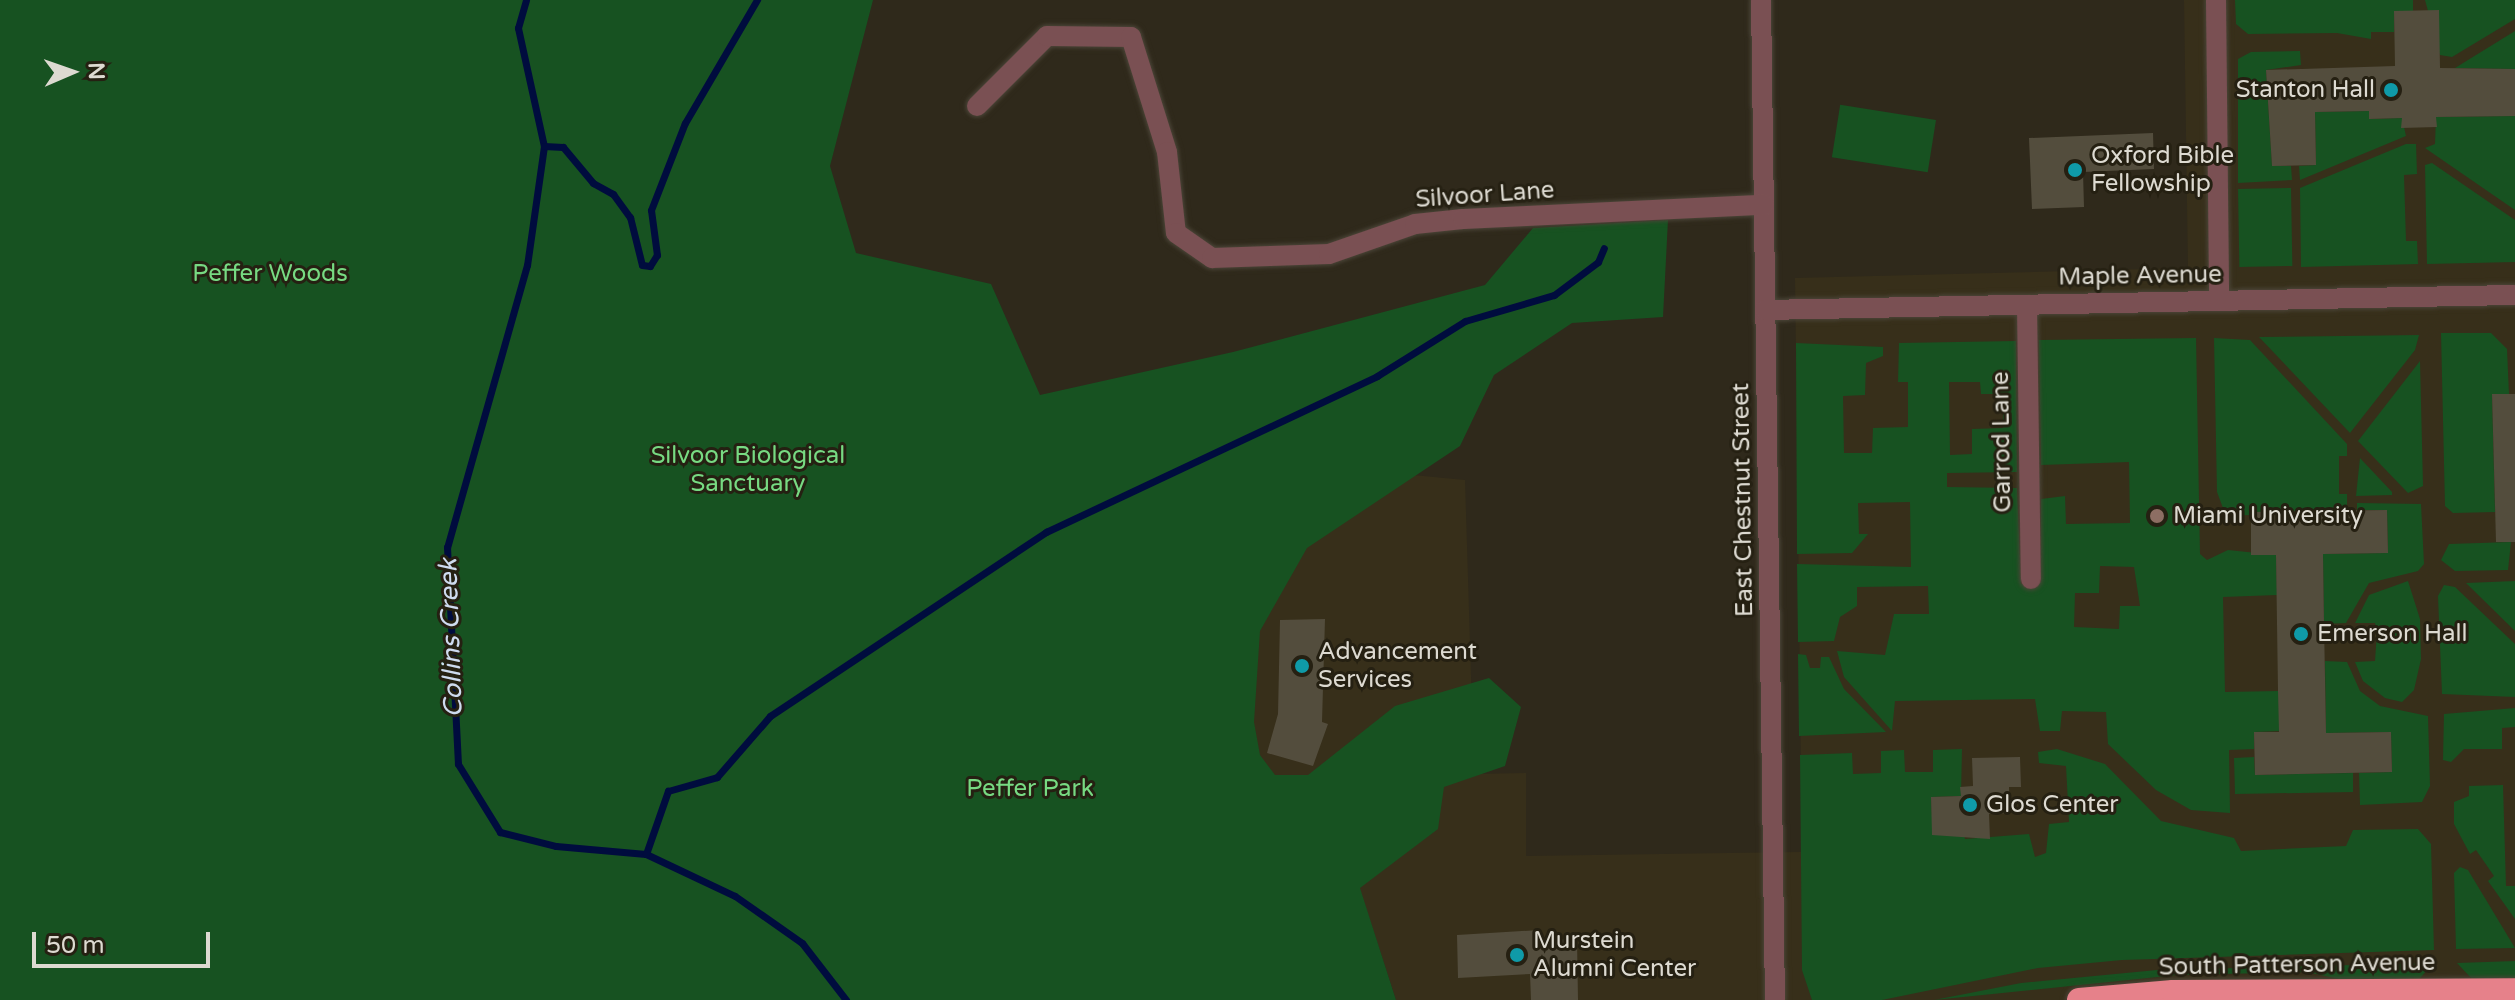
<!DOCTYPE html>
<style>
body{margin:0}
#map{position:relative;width:2515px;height:1000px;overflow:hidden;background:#2f291b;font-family:"Varela Round",sans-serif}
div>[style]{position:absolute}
.built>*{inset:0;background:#372f1a}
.green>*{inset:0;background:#175221;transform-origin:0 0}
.stream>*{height:7px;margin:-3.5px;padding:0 3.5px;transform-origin:3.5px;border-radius:3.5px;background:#000c3e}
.building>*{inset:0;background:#534d3d}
.roads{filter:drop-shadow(0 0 2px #4b4538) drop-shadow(0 0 2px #4b4538)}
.minor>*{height:20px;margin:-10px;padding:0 10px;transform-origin:10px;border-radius:10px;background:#7a5053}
.highway>*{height:24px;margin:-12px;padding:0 12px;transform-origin:12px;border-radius:12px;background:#e6818a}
.dots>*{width:22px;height:22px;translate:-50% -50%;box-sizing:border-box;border:4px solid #252012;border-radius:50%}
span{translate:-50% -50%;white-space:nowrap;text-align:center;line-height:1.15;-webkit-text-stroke:6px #252012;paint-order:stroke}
.poi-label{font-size:24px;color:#dddad1}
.right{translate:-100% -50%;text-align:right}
.left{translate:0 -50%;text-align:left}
.street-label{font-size:24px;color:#dddad1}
.park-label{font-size:24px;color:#77da82}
.water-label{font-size:26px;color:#cedbef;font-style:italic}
.north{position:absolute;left:32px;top:32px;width:80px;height:80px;-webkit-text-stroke:6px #252012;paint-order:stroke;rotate:88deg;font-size:22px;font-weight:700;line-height:32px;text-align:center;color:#dddad1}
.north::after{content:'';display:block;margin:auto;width:28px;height:36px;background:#dddad1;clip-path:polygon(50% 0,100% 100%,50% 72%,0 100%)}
.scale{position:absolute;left:32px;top:932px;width:178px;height:36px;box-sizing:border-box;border:4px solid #dddad1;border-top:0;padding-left:10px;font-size:24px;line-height:28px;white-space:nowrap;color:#dddad1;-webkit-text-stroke:6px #252012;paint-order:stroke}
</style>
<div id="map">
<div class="built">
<i style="clip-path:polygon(2184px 0,2515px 0,2515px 1000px,1396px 1000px,1342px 835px,1216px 773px,1221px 553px,1392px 473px,1465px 480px,1474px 774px,1526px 773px,1526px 856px,1802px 852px,1795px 278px,2188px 268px)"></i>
</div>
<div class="green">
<i style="clip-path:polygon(0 0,873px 0,830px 166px,856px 253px,991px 284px,1040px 395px,1233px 352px,1485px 285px,1533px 228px,1668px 220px,1663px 317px,1572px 323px,1494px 375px,1460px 446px,1307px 548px,1260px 631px,1254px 722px,1260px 755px,1275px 775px,1308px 775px,1395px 706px,1489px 678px,1521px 707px,1505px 766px,1444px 787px,1438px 829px,1360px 888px,1396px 1000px,0 1000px)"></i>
<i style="clip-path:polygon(2235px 0,2413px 0,2413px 11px,2394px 11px,2394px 32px,2371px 32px,2371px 39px,2337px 33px,2248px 34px,2236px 24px)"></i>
<i style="clip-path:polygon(2425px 0,2515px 0,2515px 19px,2452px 57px,2440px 55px)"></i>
<i style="clip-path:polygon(2515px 31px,2515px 69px,2455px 68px)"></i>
<i style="clip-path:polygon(2300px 51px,2301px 65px,2266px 70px,2272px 166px,2291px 166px,2292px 180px,2238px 183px,2238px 59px,2251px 52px)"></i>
<i style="clip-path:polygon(2369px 111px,2370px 119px,2402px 118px,2406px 136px,2300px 180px,2299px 166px,2316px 165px,2315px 112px)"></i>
<i style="clip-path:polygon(2515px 116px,2515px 210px,2425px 148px,2435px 144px,2436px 117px)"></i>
<i style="left:1936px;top:120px;width:53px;height:97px;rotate:99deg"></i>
<i style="clip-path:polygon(2406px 144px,2416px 144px,2417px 174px,2404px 175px,2406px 241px,2417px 241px,2418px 264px,2301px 267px,2300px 188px)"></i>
<i style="clip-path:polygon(2432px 163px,2515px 220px,2515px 262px,2427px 264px,2425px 165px)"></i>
<i style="left:2291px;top:188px;width:78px;height:53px;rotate:89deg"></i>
<i style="clip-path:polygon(2441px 333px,2491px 333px,2507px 349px,2509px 394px,2492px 395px,2495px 512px,2453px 513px,2445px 506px)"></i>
<i style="clip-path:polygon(2419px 335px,2415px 350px,2350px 433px,2259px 337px)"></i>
<i style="clip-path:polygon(evenodd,2196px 338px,2200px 554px,2207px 560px,2228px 550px,2276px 555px,2277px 595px,2223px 597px,2225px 692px,2279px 691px,2279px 731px,2254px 732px,2254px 749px,2229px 750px,2230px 813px,2191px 810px,2156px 790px,2108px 744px,2106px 712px,2062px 711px,2060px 731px,2040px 731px,2035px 699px,1895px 701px,1892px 731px,1844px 677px,1837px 651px,1885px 655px,1894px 614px,1929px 614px,1928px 586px,1857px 587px,1857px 606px,1840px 617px,1834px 641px,1798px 642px,1797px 564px,1911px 567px,1910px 502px,1858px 503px,1859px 534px,1868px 534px,1852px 553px,1797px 554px,1796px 343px,1883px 347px,1883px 356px,1866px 363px,1865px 395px,1843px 396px,1844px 453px,1872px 453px,1873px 428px,1908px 427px,1908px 382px,1898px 382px,1899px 343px,2016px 341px,2017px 472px,1947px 473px,1947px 487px,2017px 488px,2021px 584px,2041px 582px,2041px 499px,2065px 496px,2066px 524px,2130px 523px,2129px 462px,2041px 465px,2039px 340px,2196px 338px,1949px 382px,1980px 382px,1981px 394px,2003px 394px,2003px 428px,1972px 429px,1972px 454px,1950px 455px,1949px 382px,2196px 338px,2100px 566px,2134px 567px,2140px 606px,2120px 606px,2119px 629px,2074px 627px,2075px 593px,2099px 593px,2100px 566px)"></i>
<i style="clip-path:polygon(2214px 338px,2250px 340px,2347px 444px,2347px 456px,2339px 456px,2339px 494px,2347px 494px,2347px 511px,2226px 516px,2217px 492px)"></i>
<i style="clip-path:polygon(2420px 361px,2423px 486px,2408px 493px,2358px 441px)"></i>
<i style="clip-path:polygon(2360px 458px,2392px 492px,2392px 495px,2356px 496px)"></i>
<i style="clip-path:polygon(2357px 503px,2421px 504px,2424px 564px,2418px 571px,2369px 583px,2346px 623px,2324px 624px,2323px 554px,2388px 553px,2387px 510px,2357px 510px)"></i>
<i style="clip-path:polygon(2511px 542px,2508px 570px,2455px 571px,2441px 560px,2449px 544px)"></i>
<i style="clip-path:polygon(2408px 581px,2420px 619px,2421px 659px,2414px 690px,2402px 702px,2385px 698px,2363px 681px,2355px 662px,2375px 661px,2377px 632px,2375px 623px,2355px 623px,2369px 595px)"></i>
<i style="clip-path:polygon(2515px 581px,2515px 631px,2466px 583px)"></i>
<i style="clip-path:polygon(2444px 585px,2455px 587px,2515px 644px,2515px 697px,2442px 694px,2438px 596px)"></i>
<i style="clip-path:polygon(1798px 654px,1806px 655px,1810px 668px,1820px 668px,1821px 657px,1829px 657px,1844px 689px,1886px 732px,1799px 736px)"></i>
<i style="clip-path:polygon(2325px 661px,2347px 662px,2360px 691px,2380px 706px,2428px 716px,2430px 786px,2422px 802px,2360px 805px,2359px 773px,2392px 772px,2391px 732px,2326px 733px)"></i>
<i style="clip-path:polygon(2515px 708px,2515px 727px,2502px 728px,2502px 749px,2464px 749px,2451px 762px,2443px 760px,2444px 714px)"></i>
<i style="clip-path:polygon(1962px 749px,1961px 796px,1931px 797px,1933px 835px,1964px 834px,1965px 839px,2029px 834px,2035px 857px,2046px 853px,2049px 824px,2069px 822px,2066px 766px,2039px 763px,2038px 752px,2057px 749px,2105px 764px,2161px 821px,2234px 838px,2241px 851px,2346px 846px,2353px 830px,2418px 829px,2431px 844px,2434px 950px,2122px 960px,2038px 968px,1882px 1000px,1812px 1000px,1802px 970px,1800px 755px,1852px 753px,1853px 774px,1881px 773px,1881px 751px,1904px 750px,1905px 772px,1933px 772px,1933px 750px)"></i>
<i style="clip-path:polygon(2254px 757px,2255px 775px,2353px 773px,2353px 792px,2235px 794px,2234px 758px)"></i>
<i style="clip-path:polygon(2503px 785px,2506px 886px,2515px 886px,2515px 919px,2488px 881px,2494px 876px,2476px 850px,2470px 854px,2454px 824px,2454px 802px,2469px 796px,2469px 786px)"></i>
<i style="clip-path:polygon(2460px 867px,2468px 870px,2515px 948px,2456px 949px,2454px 873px)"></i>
<i style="clip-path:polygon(2515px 961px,2515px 981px,2472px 979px,2457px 963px)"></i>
<i style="clip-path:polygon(2433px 963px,2416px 983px,2357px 983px,2307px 972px,2177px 975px,1934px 1000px,2021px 983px,2157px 970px)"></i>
</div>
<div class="stream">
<i style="left:526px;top:0;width:29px;rotate:106deg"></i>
<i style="left:518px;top:28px;width:121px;rotate:77.6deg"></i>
<i style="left:544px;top:146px;width:120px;rotate:98.1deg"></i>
<i style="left:527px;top:265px;width:293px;rotate:105.8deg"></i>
<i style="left:447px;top:547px;width:217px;rotate:87.1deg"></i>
<i style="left:458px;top:764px;width:80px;rotate:58.3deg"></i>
<i style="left:500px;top:832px;width:58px;rotate:14deg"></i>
<i style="left:556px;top:846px;width:90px;rotate:5.1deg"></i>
<i style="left:646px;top:854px;width:98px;rotate:25.3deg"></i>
<i style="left:735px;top:896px;width:82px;rotate:35deg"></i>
<i style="left:802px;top:943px;width:72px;rotate:52.3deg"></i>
<i style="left:544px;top:146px;width:19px;rotate:3deg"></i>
<i style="left:563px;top:147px;width:47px;rotate:50.2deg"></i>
<i style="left:593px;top:183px;width:23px;rotate:29deg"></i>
<i style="left:613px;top:194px;width:29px;rotate:54deg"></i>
<i style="left:630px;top:217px;width:49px;rotate:76deg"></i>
<i style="left:642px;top:265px;width:8px;rotate:7deg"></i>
<i style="left:650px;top:266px;width:13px;rotate:-58deg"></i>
<i style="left:657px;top:255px;width:45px;rotate:-97.6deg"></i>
<i style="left:651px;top:210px;width:93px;rotate:-68.7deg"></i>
<i style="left:685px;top:123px;width:143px;rotate:-59.7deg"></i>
<i style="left:646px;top:854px;width:67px;rotate:-70.8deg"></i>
<i style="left:668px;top:791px;width:51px;rotate:-15.9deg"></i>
<i style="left:717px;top:777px;width:81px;rotate:-49deg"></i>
<i style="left:770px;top:716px;width:332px;rotate:-33.7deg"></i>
<i style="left:1046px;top:532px;width:366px;rotate:-25.2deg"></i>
<i style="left:1377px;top:376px;width:104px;rotate:-32deg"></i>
<i style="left:1465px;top:321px;width:93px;rotate:-16.3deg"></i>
<i style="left:1554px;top:295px;width:55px;rotate:-36.9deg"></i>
<i style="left:1598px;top:262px;width:15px;rotate:-67deg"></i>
</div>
<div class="building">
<i style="clip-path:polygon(2439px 10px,2440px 68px,2515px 69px,2515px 116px,2436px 117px,2437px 127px,2401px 128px,2402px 118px,2369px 119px,2369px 111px,2315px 112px,2316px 165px,2272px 166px,2266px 70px,2395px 66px,2394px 11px)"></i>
<i style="clip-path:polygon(2153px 133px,2154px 169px,2083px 172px,2084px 207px,2032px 209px,2029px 138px)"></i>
<i style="clip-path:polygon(2492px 394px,2515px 394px,2515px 542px,2496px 542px)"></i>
<i style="clip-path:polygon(2387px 510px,2388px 553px,2323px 554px,2324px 624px,2326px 733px,2391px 732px,2392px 772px,2255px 775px,2254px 732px,2279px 732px,2278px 691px,2276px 555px,2251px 555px,2251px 512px)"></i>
<i style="clip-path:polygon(1325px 619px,1322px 722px,1328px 724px,1313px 766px,1267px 753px,1278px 714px,1280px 620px)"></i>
<i style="clip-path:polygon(2020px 757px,2021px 787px,2009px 787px,2010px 813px,1989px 814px,1990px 839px,1932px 835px,1931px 797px,1961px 796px,1960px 787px,1973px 786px,1972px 758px)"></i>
<i style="clip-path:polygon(1540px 930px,1540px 940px,1577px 939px,1578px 1000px,1531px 1000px,1530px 974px,1458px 978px,1457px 935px)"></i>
</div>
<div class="roads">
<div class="minor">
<i style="left:1761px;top:0;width:1000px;rotate:89.2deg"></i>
<i style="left:2216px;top:0;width:301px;rotate:89.4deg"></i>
<i style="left:977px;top:106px;width:99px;rotate:-45deg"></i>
<i style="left:1047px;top:36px;width:84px;rotate:0.7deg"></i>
<i style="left:1131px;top:37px;width:121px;rotate:72.6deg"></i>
<i style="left:1167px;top:152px;width:81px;rotate:83.7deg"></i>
<i style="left:1176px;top:233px;width:44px;rotate:34.8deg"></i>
<i style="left:1212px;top:258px;width:117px;rotate:-2deg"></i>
<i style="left:1329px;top:254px;width:91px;rotate:-19.2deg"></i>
<i style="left:1415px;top:224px;width:48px;rotate:-5.9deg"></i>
<i style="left:1463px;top:219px;width:301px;rotate:-2.7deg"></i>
<i style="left:2027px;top:305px;width:274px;rotate:89.2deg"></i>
<i style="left:1765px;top:310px;width:750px;rotate:-1.15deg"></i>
</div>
<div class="highway">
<i style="left:2079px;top:1000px;width:94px;rotate:-4.9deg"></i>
<i style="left:2173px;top:992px;width:342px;rotate:-0.3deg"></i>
</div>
</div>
<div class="dots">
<i style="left:2391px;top:90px;background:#0f9aa8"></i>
<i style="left:2075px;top:170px;background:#0f9aa8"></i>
<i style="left:2157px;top:516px;background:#8d6e63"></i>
<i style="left:2301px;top:634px;background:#0f9aa8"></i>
<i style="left:1302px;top:666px;background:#0f9aa8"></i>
<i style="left:1970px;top:805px;background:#0f9aa8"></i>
<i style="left:1517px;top:955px;background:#0f9aa8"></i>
</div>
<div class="poi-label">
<span class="right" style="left:2375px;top:90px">Stanton Hall</span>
<span class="left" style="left:2091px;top:170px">Oxford Bible<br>Fellowship</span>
<span class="left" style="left:2173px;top:516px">Miami University</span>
<span class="left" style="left:2317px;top:634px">Emerson Hall</span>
<span class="left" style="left:1318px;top:666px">Advancement<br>Services</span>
<span class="left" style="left:1986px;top:805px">Glos Center</span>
<span class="left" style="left:1533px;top:955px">Murstein<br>Alumni Center</span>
</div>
<div class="street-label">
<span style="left:1485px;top:195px;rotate:-4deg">Silvoor Lane</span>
<span style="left:2140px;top:276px;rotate:-1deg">Maple Avenue</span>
<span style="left:2002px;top:442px;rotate:-91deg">Garrod Lane</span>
<span style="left:1743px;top:500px;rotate:-91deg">East Chestnut Street</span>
<span style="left:2297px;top:965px;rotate:-1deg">South Patterson Avenue</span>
</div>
<div class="park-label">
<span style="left:270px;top:274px">Peffer Woods</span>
<span style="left:748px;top:470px">Silvoor Biological<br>Sanctuary</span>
<span style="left:1030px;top:789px">Peffer Park</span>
</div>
<div class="water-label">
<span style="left:451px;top:638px;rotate:-92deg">Collins Creek</span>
</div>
<div class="north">N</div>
<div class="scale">50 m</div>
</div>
